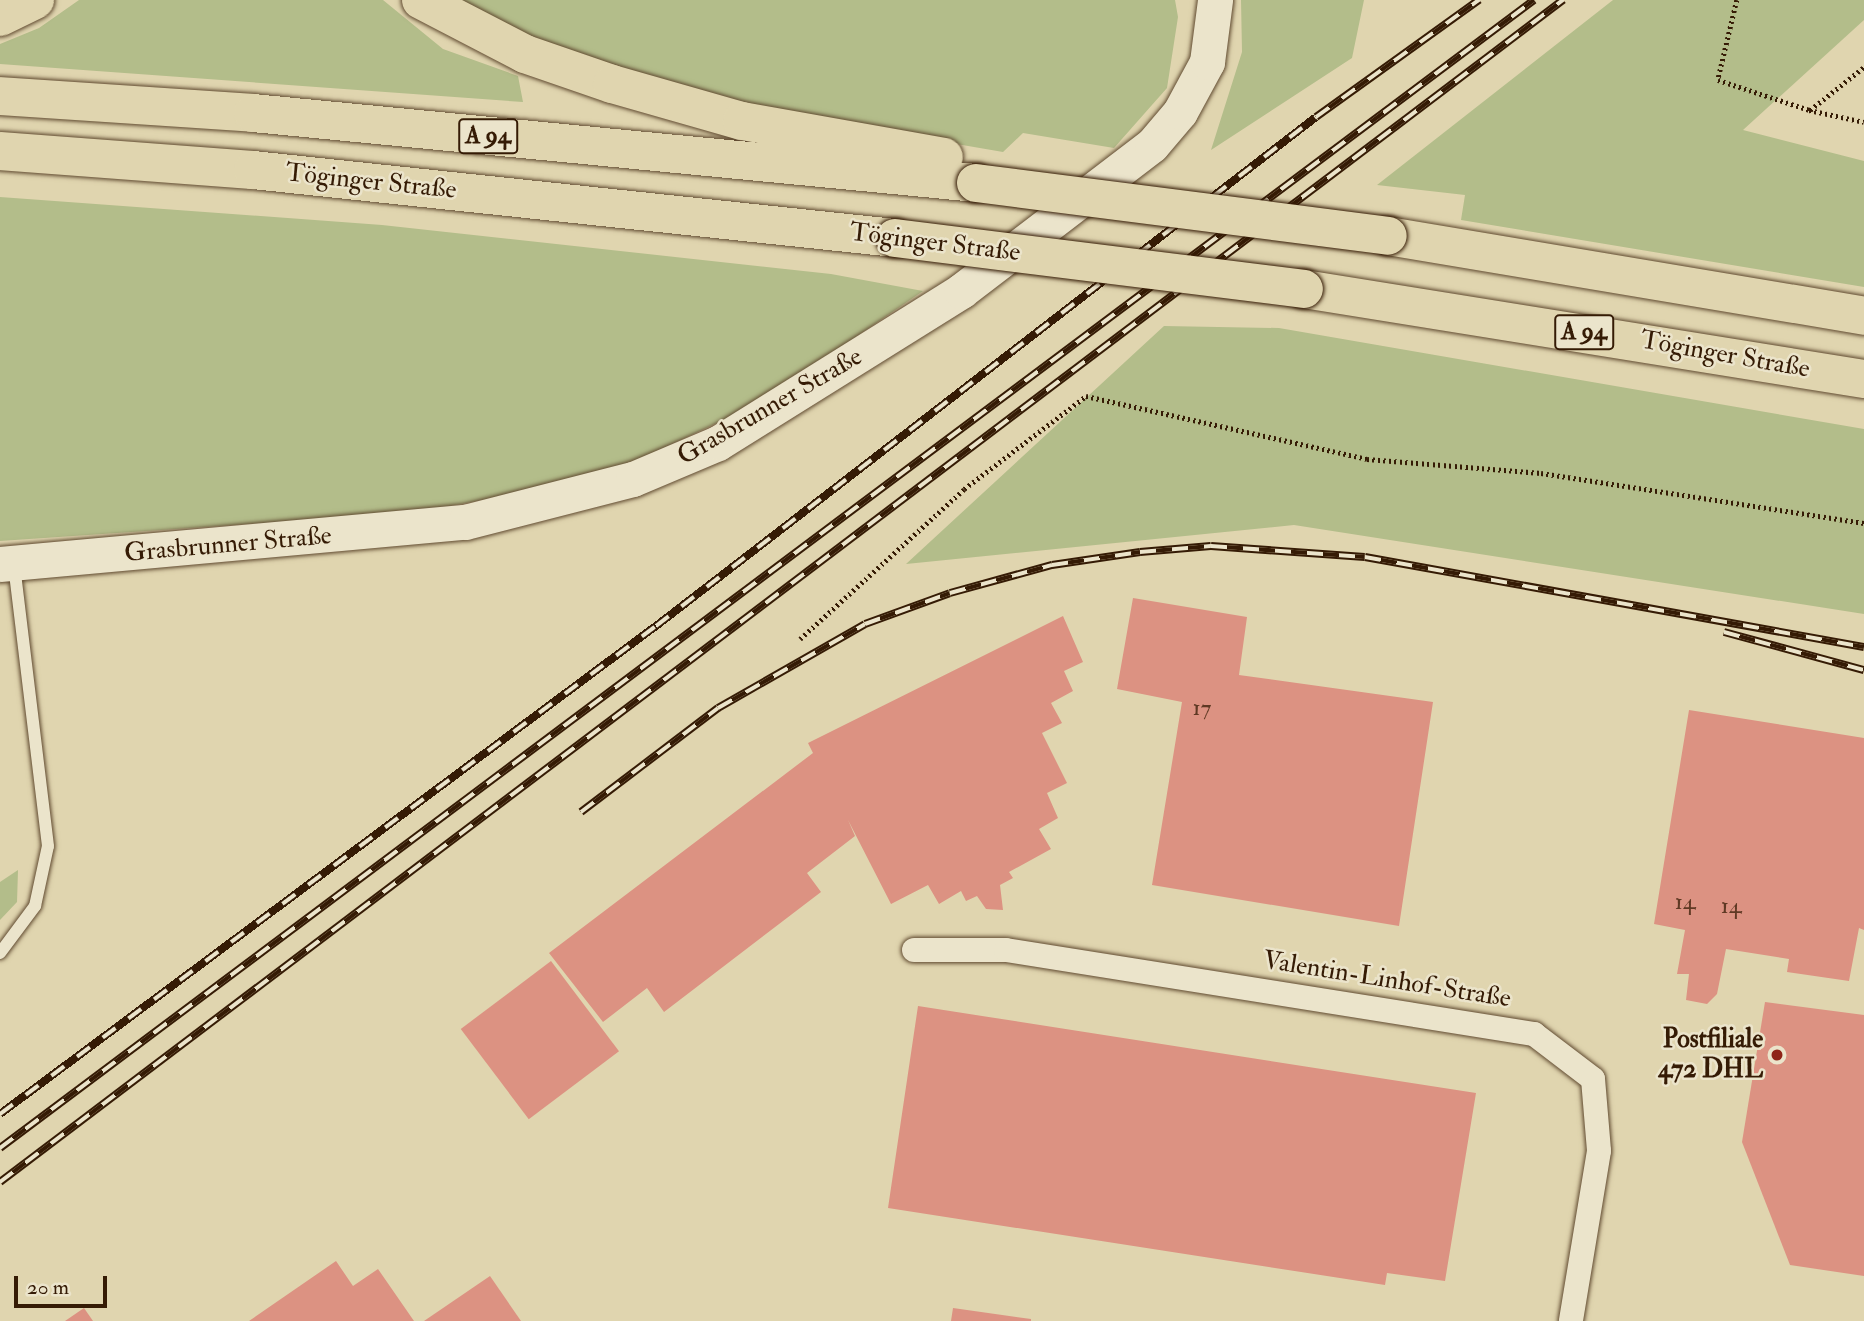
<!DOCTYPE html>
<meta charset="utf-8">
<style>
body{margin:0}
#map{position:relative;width:1864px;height:1321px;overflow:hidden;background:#e0d5af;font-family:"IM FELL Double Pica",serif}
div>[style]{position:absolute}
.green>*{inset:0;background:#b3bd8a}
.building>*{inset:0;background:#dc9282;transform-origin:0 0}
.path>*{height:4.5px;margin-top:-2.25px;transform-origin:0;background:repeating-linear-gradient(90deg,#351b05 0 2px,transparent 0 5.5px)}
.roads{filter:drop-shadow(0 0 2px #604a30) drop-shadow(0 0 2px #604a30)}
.lane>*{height:12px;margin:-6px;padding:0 6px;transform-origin:6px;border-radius:6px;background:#ebe4cb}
.street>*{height:24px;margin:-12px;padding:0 12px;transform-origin:12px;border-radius:12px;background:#ebe4cb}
.secondary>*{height:35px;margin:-17.5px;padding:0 17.5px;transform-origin:17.5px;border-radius:17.5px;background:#ebe4cb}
.highway>*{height:38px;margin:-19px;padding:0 19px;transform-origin:19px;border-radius:19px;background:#e0d5af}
.rail>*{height:8px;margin-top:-4px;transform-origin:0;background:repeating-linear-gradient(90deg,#ebe4cb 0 16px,#351b05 0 32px);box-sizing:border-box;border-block:2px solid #351b05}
.bridges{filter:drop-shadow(0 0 2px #351b05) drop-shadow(0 0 2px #351b05)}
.highway-bridge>*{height:38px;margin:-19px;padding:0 19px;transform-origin:19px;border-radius:19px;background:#e0d5af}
.dots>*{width:19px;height:19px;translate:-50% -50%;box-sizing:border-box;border:4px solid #ebe4cb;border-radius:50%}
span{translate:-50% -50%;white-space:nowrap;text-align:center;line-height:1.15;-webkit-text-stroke:5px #ebe4cb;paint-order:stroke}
.number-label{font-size:23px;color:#5f3924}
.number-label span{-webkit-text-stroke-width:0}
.shield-label span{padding:2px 5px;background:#ebe4cb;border:2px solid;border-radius:5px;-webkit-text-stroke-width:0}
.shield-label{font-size:24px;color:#351b05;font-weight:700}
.street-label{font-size:26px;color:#351b05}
.poi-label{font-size:26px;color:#351b05;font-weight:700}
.right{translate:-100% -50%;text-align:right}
.scale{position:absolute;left:14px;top:1276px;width:93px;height:32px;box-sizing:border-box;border:4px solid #351b05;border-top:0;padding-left:9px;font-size:21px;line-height:24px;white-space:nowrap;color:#351b05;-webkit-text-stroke:5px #ebe4cb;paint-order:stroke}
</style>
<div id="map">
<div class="green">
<i style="clip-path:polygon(79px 0,383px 0,443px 49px,518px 76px,523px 102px,0 64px,0 44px,39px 28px)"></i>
<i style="clip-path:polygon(450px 0,1175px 0,1178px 17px,1167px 88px,1114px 148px,1023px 133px,1003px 152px,771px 112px,509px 35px)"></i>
<i style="clip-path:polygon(1241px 0,1364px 0,1352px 58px,1211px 150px,1242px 52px)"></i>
<i style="clip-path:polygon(1613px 0,1864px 0,1864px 20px,1743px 130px,1864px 161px,1864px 287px,1461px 220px,1465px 195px,1377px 185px)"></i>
<i style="clip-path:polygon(0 197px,382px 225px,831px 274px,923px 291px,759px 403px,598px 479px,411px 513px,0 541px)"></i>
<i style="clip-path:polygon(1164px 326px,1279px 328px,1864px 429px,1864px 614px,1294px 525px,906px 564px)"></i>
<i style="clip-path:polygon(18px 870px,17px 902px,0 920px,0 882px)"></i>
</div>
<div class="building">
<i style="clip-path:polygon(1133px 598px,1247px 617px,1239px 675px,1433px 702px,1399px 926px,1152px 885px,1182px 702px,1117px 689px)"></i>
<i style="clip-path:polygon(1063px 616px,1083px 662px,1064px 671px,1073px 691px,1051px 703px,1062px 723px,1042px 733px,1067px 783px,1047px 793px,1058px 818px,1039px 829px,1051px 849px,1009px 872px,1013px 878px,1000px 885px,1003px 910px,986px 909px,977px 896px,966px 901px,961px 891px,939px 904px,928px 885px,891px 904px,848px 820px,855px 836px,807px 873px,821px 892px,664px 1012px,647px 988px,603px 1022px,549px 953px,813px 753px,808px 743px)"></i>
<i style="clip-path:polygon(1689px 710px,1864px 738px,1864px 930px,1859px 928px,1849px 981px,1787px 972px,1789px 959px,1726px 949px,1717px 994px,1707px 1004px,1686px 1000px,1689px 974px,1677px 974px,1685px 930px,1654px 924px)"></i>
<i style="left:551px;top:961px;width:113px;height:113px;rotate:53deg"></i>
<i style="clip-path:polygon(1765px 1002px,1864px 1015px,1864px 1276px,1790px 1265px,1742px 1142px)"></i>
<i style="clip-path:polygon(918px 1006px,1476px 1093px,1445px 1281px,1387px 1273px,1385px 1285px,888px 1208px)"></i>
<i style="clip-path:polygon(336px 1261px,353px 1286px,378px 1269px,414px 1321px,249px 1321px)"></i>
<i style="clip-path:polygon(490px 1276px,521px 1321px,424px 1321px)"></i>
<i style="clip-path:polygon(84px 1308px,93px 1321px,65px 1321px)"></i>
<i style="clip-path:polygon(953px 1308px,1031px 1319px,1031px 1321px,951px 1321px)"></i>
</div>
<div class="path">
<i style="left:1737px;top:0;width:82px;rotate:103.4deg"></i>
<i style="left:1718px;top:80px;width:96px;rotate:18.2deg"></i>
<i style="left:1809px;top:110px;width:56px;rotate:12.3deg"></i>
<i style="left:1810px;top:110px;width:69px;rotate:-38.5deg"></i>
<i style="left:800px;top:639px;width:222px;rotate:-42.4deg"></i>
<i style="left:964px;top:489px;width:153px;rotate:-37.3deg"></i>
<i style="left:1086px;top:396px;width:288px;rotate:12.6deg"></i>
<i style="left:1367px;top:459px;width:175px;rotate:4.6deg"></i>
<i style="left:1541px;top:473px;width:327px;rotate:8.8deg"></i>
</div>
<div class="roads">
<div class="lane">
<i style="left:0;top:953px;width:59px;rotate:-53.3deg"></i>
<i style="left:35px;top:906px;width:61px;rotate:-77.8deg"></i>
<i style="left:48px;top:846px;width:282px;rotate:-96.9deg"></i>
</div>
<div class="street">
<i style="left:914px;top:950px;width:92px"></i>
<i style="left:1006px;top:950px;width:535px;rotate:9.04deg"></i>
<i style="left:1534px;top:1034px;width:74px;rotate:37.3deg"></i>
<i style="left:1593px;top:1079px;width:72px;rotate:85.2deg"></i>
<i style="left:1599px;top:1151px;width:172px;rotate:99.4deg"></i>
</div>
<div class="secondary">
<i style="left:0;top:564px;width:467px;rotate:-5.2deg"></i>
<i style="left:465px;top:522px;width:173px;rotate:-14.4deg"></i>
<i style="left:633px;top:479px;width:92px;rotate:-23deg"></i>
<i style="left:718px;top:443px;width:287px;rotate:-32deg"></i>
<i style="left:961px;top:291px;width:240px;rotate:-37.4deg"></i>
<i style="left:1152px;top:145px;width:43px;rotate:-49.7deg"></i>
<i style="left:1180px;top:112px;width:57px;rotate:-61.6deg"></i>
<i style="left:1207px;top:62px;width:63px;rotate:-82.6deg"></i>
</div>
<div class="highway">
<i style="left:421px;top:0;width:117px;rotate:27.4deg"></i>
<i style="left:525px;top:54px;width:92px;rotate:19deg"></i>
<i style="left:612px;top:84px;width:135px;rotate:15.9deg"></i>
<i style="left:742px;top:121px;width:205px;rotate:10.1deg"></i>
<i style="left:0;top:17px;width:39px;rotate:-26deg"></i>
<i style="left:0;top:96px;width:254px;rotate:3.8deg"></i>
<i style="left:253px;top:113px;width:726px;rotate:5.53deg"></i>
<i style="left:0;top:151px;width:254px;rotate:4.3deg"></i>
<i style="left:253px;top:170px;width:646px;rotate:6.05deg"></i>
<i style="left:1388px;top:236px;width:483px;rotate:9.5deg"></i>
<i style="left:1304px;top:289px;width:567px;rotate:9.13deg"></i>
</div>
</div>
<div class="rail">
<i style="left:1724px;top:632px;width:145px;rotate:15.2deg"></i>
<i style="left:581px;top:812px;width:172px;rotate:-37.2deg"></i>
<i style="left:718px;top:708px;width:169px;rotate:-29.7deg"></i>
<i style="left:865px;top:624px;width:90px;rotate:-20deg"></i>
<i style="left:950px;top:593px;width:106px;rotate:-15.4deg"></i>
<i style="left:1052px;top:565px;width:89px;rotate:-8.4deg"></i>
<i style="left:1140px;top:552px;width:71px;rotate:-4.8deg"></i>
<i style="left:1211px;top:546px;width:154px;rotate:4.1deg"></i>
<i style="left:1365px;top:557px;width:507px;rotate:10.22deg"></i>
<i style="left:0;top:1114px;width:818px;rotate:-36.65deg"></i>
<i style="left:656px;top:626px;width:833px;rotate:-37.64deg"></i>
<i style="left:1316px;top:117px;width:201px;rotate:-35.7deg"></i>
<i style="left:0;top:1148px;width:1916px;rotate:-36.81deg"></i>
<i style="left:0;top:1182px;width:1960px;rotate:-37.1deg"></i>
</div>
<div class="bridges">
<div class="highway-bridge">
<i style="left:976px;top:183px;width:415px;rotate:7.3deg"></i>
<i style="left:895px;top:238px;width:412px;rotate:7.1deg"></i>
</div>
</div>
<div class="dots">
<i style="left:1777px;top:1055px;background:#8f2418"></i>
</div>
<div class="number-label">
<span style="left:1202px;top:708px">17</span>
<span style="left:1685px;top:902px">14</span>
<span style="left:1731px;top:906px">14</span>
</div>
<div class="shield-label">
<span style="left:488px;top:136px">A 94</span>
<span style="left:1584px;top:332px">A 94</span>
</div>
<div class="street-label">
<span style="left:371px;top:182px;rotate:6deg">Töginger Straße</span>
<span style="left:935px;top:243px;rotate:7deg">Töginger Straße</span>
<span style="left:1725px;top:355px;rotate:10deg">Töginger Straße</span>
<span style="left:770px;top:407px;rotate:-30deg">Grasbrunner Straße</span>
<span style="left:228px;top:545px;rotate:-5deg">Grasbrunner Straße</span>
<span style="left:1387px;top:980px;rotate:9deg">Valentin-Linhof-Straße</span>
</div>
<div class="poi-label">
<span class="right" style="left:1763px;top:1055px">Postfiliale<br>472 DHL</span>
</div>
<div class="scale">20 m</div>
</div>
